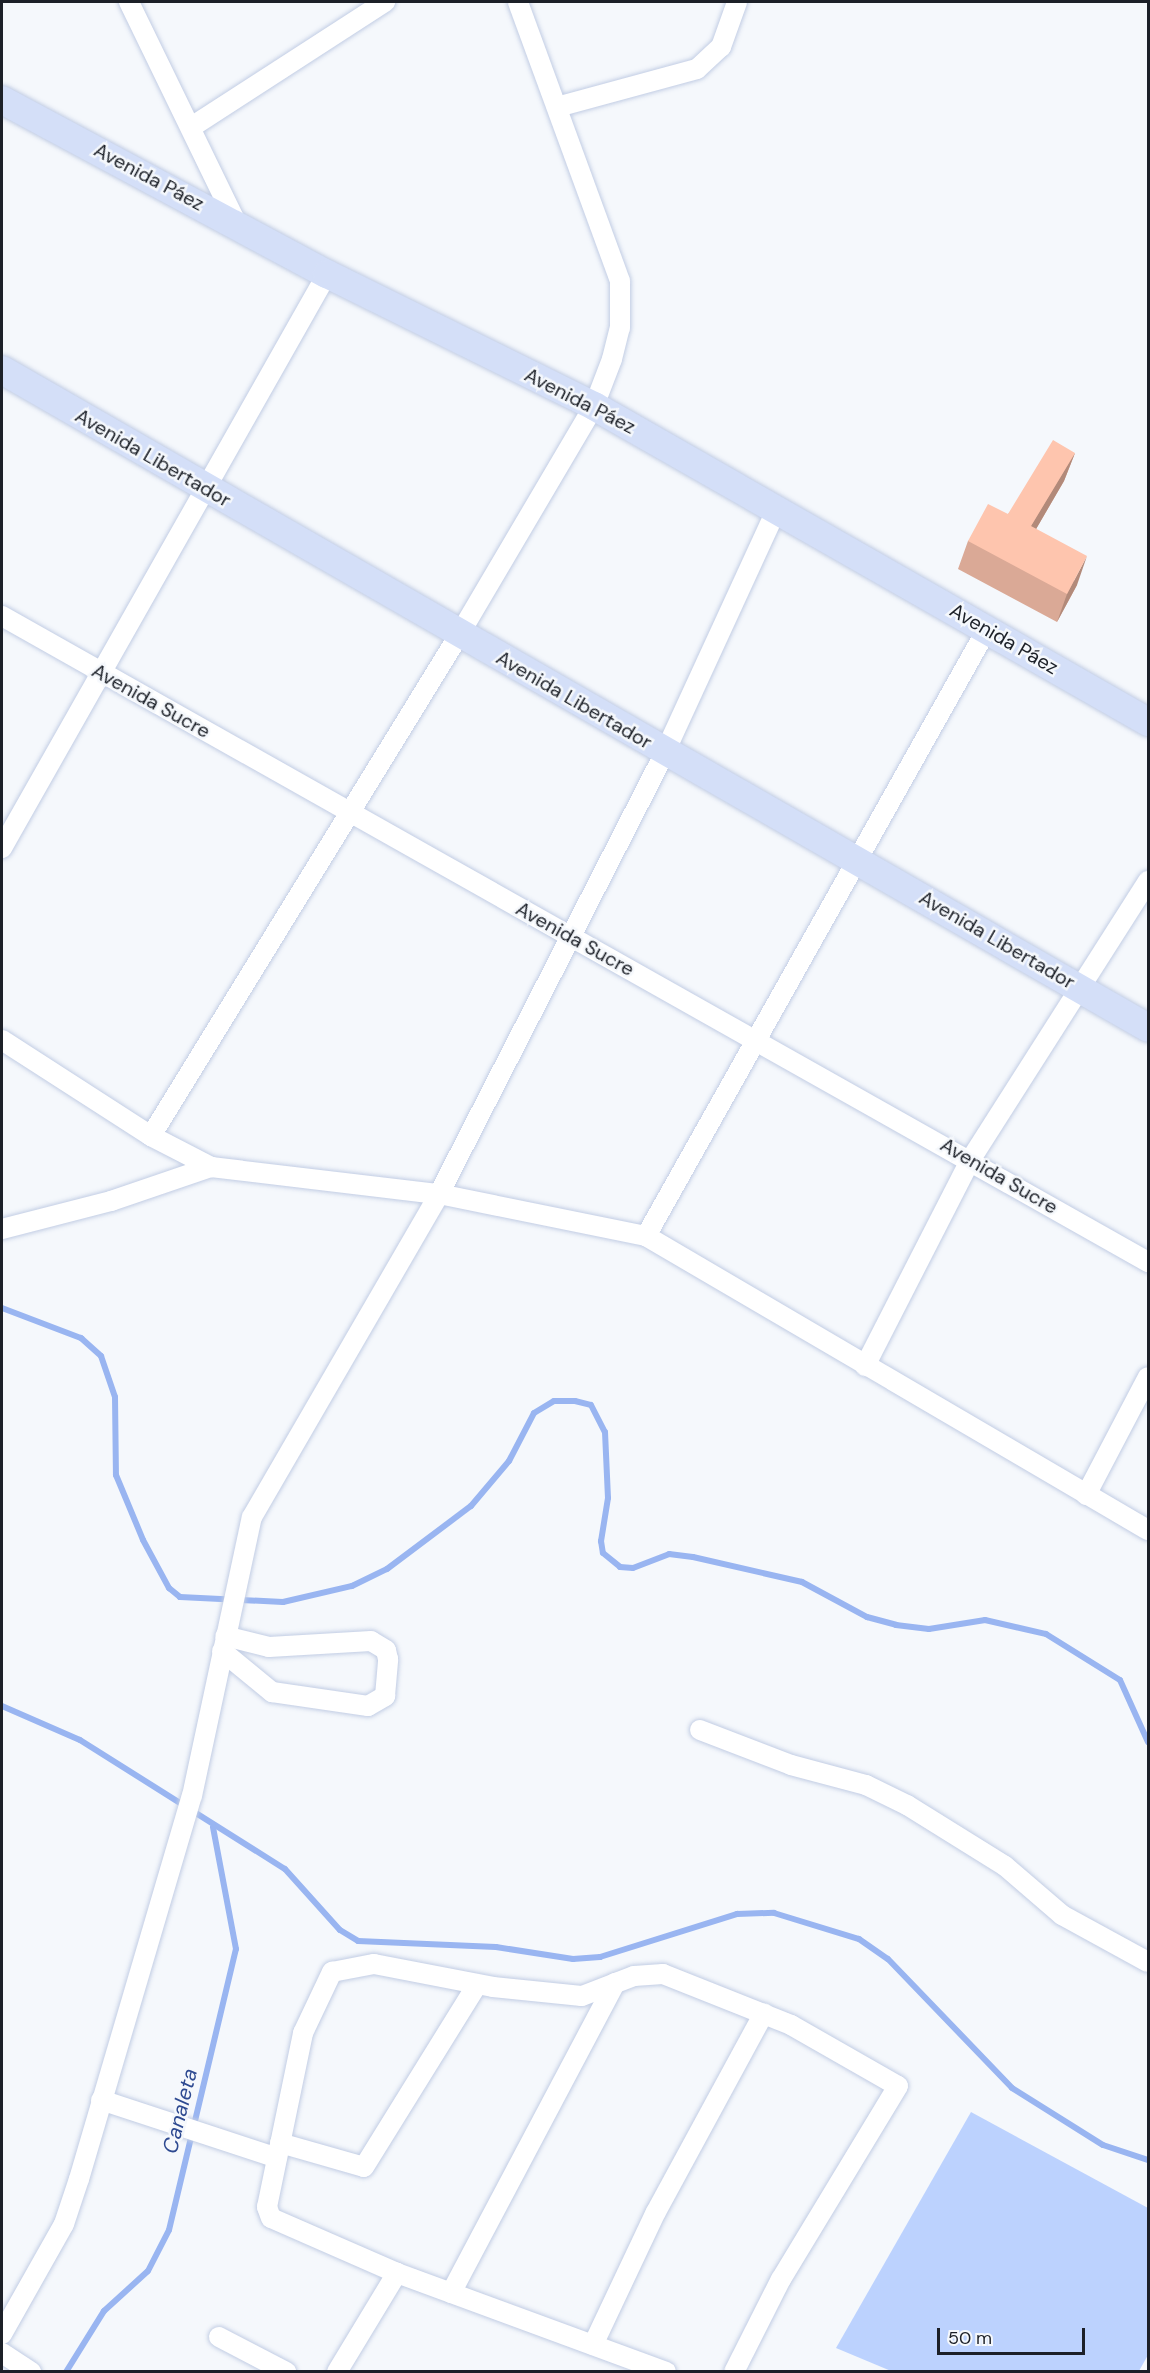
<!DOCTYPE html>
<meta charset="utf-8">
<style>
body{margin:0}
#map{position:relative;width:1150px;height:2373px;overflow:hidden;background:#f5f8fc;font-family:"DM Sans",sans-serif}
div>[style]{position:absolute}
.green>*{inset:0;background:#bcd2fe}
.stream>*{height:6px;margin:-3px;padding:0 3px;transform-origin:3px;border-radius:3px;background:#99b5f1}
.roads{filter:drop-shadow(0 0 2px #c2cde4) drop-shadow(0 0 2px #c2cde4)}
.street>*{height:20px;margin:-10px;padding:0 10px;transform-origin:10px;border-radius:10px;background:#fff}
.secondary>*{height:28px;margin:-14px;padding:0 14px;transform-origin:14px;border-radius:14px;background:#d4dff8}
.wall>*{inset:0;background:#daa996}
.shaded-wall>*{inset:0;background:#b28a7a}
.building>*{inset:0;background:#fec5ae}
span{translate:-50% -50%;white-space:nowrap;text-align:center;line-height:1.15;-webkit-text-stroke:5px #f5f8fc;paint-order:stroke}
.street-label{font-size:20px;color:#1c2028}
.water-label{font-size:21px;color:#2e4a91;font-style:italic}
.frame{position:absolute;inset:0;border:3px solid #1c2028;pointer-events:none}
.scale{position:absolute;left:937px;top:2328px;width:148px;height:27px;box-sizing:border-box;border:3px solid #1c2028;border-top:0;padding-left:8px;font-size:18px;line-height:21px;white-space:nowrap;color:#1c2028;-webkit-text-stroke:4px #f5f8fc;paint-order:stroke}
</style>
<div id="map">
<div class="green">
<i style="clip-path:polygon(971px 2112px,1148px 2208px,1148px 2355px,1139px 2371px,891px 2371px,836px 2348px)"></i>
</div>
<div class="stream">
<i style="left:2px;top:1308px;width:85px;rotate:20.8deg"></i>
<i style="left:81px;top:1338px;width:27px;rotate:42deg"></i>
<i style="left:101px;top:1356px;width:43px;rotate:71.1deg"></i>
<i style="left:115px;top:1397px;width:78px;rotate:89.3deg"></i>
<i style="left:116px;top:1475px;width:70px;rotate:67.4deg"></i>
<i style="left:143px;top:1540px;width:55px;rotate:61.6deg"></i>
<i style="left:169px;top:1588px;width:14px;rotate:39deg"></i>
<i style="left:180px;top:1597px;width:103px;rotate:2.8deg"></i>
<i style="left:283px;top:1602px;width:71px;rotate:-13.1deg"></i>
<i style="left:352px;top:1586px;width:39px;rotate:-26deg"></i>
<i style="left:387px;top:1569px;width:105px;rotate:-36.9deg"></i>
<i style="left:471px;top:1506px;width:59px;rotate:-49.8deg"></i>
<i style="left:509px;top:1461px;width:54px;rotate:-62.5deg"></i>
<i style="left:534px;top:1413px;width:23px;rotate:-31deg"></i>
<i style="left:554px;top:1401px;width:21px"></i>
<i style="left:575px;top:1401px;width:16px;rotate:14deg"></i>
<i style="left:591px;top:1405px;width:30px;rotate:63deg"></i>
<i style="left:605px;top:1432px;width:66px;rotate:87.4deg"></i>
<i style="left:608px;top:1498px;width:44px;rotate:99.2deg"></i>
<i style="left:601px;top:1541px;width:12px;rotate:81deg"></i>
<i style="left:603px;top:1553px;width:22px;rotate:39deg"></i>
<i style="left:620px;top:1567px;width:13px;rotate:4deg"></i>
<i style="left:633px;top:1568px;width:39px;rotate:-21deg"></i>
<i style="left:669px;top:1554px;width:24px;rotate:7deg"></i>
<i style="left:693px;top:1557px;width:112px;rotate:12.9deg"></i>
<i style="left:802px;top:1582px;width:74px;rotate:28.3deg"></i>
<i style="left:867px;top:1617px;width:30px;rotate:15deg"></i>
<i style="left:896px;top:1625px;width:33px;rotate:7deg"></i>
<i style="left:929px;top:1629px;width:57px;rotate:-9.1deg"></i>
<i style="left:985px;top:1620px;width:63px;rotate:12.9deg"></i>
<i style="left:1046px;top:1634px;width:87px;rotate:31.9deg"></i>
<i style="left:1120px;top:1680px;width:68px;rotate:65.7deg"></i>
<i style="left:2px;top:1706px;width:85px;rotate:23.6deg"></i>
<i style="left:80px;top:1740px;width:242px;rotate:32.2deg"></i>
<i style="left:285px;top:1869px;width:82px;rotate:48deg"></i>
<i style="left:340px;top:1930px;width:21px;rotate:31deg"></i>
<i style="left:358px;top:1941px;width:138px;rotate:2.5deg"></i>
<i style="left:496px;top:1947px;width:78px;rotate:8.9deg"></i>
<i style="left:573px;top:1959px;width:27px;rotate:-4deg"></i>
<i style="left:600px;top:1957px;width:144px;rotate:-17.4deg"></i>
<i style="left:737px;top:1914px;width:37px;rotate:-2deg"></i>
<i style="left:774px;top:1913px;width:89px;rotate:17deg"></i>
<i style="left:859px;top:1939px;width:35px;rotate:35deg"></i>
<i style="left:888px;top:1959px;width:179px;rotate:46.1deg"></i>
<i style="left:1012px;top:2088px;width:107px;rotate:32.1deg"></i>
<i style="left:1103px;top:2145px;width:47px;rotate:18.4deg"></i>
<i style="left:66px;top:2372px;width:72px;rotate:-58.1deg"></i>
<i style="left:104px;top:2311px;width:59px;rotate:-42.3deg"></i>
<i style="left:148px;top:2271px;width:46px;rotate:-62.9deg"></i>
<i style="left:169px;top:2230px;width:289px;rotate:-76.6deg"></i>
<i style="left:236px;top:1949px;width:124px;rotate:-100.7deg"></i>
</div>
<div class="roads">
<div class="street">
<i style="left:129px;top:2px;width:247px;rotate:64.1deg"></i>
<i style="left:557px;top:107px;width:145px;rotate:-15.2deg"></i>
<i style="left:697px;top:69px;width:33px;rotate:-43deg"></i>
<i style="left:721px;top:47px;width:48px;rotate:-70.4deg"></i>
<i style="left:193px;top:126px;width:229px;rotate:-32.9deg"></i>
<i style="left:2px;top:616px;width:1316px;rotate:29.41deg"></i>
<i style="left:2px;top:848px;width:660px;rotate:-60.48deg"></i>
<i style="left:2px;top:1040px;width:177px;rotate:32.8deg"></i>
<i style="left:151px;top:1136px;width:68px;rotate:27.3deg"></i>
<i style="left:211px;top:1167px;width:230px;rotate:6.8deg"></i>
<i style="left:439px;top:1194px;width:211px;rotate:11.5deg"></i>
<i style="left:646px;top:1236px;width:582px;rotate:30.36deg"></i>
<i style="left:151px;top:1136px;width:588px;rotate:-58.42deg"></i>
<i style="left:459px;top:635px;width:266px;rotate:-59.5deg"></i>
<i style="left:594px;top:406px;width:50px;rotate:-69deg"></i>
<i style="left:612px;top:359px;width:32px;rotate:-76deg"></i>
<i style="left:620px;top:328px;width:47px;rotate:-90deg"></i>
<i style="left:620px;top:281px;width:297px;rotate:-110.1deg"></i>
<i style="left:2px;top:1229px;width:113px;rotate:-14.4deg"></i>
<i style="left:111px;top:1201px;width:106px;rotate:-18.8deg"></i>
<i style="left:646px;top:1236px;width:696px;rotate:-60.67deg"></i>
<i style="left:865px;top:1366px;width:233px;rotate:-62.9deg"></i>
<i style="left:971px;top:1159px;width:330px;rotate:-57.5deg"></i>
<i style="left:1086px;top:1495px;width:133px;rotate:-62.3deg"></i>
<i style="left:222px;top:1651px;width:65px;rotate:39.4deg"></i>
<i style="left:272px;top:1692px;width:97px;rotate:8.3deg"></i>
<i style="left:368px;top:1706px;width:20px;rotate:-30deg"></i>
<i style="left:385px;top:1696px;width:37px;rotate:-85deg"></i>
<i style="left:388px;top:1659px;width:9px;rotate:-103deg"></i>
<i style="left:386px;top:1650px;width:17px;rotate:-149deg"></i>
<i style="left:371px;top:1641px;width:102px;rotate:176.6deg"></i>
<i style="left:269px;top:1647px;width:45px;rotate:-166deg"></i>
<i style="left:700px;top:1730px;width:97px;rotate:21deg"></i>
<i style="left:791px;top:1765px;width:78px;rotate:14.9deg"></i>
<i style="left:866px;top:1785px;width:46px;rotate:26deg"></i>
<i style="left:907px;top:1805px;width:115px;rotate:31.9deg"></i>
<i style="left:1005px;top:1866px;width:75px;rotate:40.7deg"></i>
<i style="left:1062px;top:1915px;width:98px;rotate:28.7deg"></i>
<i style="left:101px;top:2100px;width:185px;rotate:18.2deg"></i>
<i style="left:280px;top:2143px;width:87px;rotate:15.9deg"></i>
<i style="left:364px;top:2167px;width:214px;rotate:-58.2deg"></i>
<i style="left:451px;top:2293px;width:351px;rotate:-62.1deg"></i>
<i style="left:2px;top:2334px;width:126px;rotate:-60.6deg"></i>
<i style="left:64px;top:2224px;width:47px;rotate:-71.6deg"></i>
<i style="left:79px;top:2179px;width:399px;rotate:-73.6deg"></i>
<i style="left:192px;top:1796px;width:285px;rotate:-77.9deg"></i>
<i style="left:252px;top:1517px;width:373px;rotate:-59.9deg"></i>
<i style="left:439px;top:1194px;width:496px;rotate:-62.9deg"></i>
<i style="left:665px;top:752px;width:268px;rotate:-65.3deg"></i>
<i style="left:219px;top:2337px;width:76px;rotate:27.6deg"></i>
<i style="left:593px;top:2345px;width:147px;rotate:-64.7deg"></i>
<i style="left:656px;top:2212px;width:226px;rotate:-61.5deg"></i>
<i style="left:2px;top:2353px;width:35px;rotate:33deg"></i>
<i style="left:337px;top:2372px;width:116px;rotate:-58.8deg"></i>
<i style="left:666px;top:2372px;width:287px;rotate:-159.8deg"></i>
<i style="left:397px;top:2273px;width:137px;rotate:-156.4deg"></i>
<i style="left:271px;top:2218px;width:12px;rotate:-110deg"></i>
<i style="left:267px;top:2207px;width:178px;rotate:-78.3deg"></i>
<i style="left:303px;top:2033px;width:68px;rotate:-64.6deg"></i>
<i style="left:332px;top:1972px;width:43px;rotate:-10.8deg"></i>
<i style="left:374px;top:1964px;width:121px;rotate:10.9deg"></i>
<i style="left:493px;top:1987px;width:89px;rotate:5.8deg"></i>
<i style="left:582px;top:1996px;width:56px;rotate:-21deg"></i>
<i style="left:634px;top:1976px;width:29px;rotate:-4deg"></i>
<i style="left:663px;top:1974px;width:138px;rotate:21.7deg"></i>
<i style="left:791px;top:2025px;width:123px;rotate:29.7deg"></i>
<i style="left:898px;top:2086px;width:226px;rotate:121.2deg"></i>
<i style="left:781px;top:2279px;width:104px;rotate:116.8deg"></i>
</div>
<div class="secondary">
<i style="left:2px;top:100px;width:369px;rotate:28.2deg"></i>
<i style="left:327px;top:274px;width:298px;rotate:26.3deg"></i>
<i style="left:594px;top:406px;width:638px;rotate:29.7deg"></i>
<i style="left:2px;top:370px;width:1321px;rotate:29.86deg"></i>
</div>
</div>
<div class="wall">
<i style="clip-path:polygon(1075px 453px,1064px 481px,1036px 529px,1077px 585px,1057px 622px,958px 569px,968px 541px,1008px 514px)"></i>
</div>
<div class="shaded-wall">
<i style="clip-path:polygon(1075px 453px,1064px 481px,1021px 555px,1031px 526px)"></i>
<i style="clip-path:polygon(1087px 556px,1077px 585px,1057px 622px,1067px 594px)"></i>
</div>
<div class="building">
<i style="clip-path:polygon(1053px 440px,1075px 453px,1031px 526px,1087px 556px,1067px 594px,968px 541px,988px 504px,1008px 514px)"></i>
</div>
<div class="street-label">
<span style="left:149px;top:177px;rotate:28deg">Avenida Páez</span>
<span style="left:580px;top:401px;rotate:27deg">Avenida Páez</span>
<span style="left:153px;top:458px;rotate:30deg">Avenida Libertador</span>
<span style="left:1004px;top:639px;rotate:30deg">Avenida Páez</span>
<span style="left:574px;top:700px;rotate:30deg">Avenida Libertador</span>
<span style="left:151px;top:701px;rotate:29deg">Avenida Sucre</span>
<span style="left:575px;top:939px;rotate:29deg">Avenida Sucre</span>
<span style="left:997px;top:940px;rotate:30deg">Avenida Libertador</span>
<span style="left:999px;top:1176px;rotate:30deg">Avenida Sucre</span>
</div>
<div class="water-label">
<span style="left:180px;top:2111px;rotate:-76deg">Canaleta</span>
</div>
<div class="frame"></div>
<div class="scale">50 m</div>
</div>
